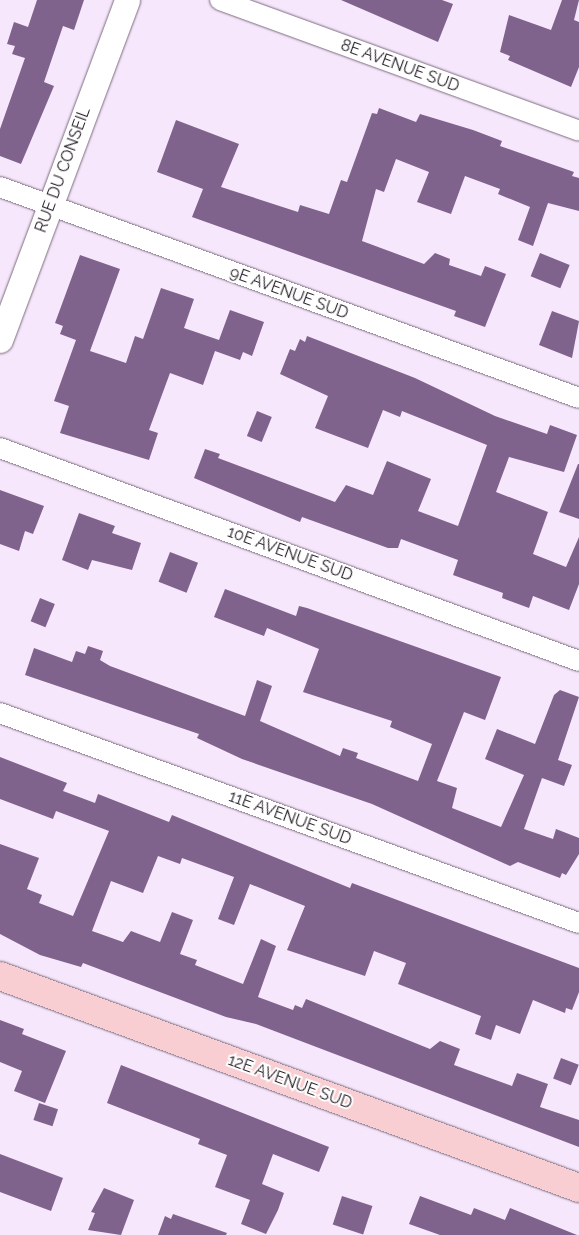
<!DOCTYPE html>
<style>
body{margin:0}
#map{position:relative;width:579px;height:1235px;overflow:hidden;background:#f7e7fc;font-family:Raleway,sans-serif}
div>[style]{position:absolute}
.building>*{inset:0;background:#7f638c;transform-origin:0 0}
.roads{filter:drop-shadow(0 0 1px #7b6c7f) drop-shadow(0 0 1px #7b6c7f)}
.minor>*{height:20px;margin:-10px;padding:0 10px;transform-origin:10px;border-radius:10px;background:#fff}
.tertiary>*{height:25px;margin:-12.5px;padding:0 12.5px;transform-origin:12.5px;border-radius:12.5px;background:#fff}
.secondary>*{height:28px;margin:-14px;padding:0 14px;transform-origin:14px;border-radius:14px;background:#f9ced2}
span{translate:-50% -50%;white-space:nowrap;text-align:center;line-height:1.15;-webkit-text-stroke:4px #fff;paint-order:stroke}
.street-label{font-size:16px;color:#262028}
</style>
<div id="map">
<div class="building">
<i style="clip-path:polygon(37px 0,84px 0,74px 30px,63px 26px,44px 82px,54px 86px,21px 164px,0 156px,0 129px,25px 58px,12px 54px,15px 46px,7px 44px,14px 22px,28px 27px)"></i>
<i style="clip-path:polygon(341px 0,442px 0,453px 4px,438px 42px)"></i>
<i style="clip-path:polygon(562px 0,579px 0,574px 20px,579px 22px,579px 67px,571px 87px,508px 60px,510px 56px,500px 52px,509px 15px,551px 30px)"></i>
<i style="clip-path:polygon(379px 108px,416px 122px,420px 114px,473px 130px,502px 141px,500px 146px,574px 172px,572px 176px,579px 178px,579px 211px,548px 203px,533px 246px,518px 240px,530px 207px,498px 194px,500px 189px,465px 176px,451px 214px,417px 202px,429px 172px,396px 159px,384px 192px,376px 189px,362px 241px,424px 264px,435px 253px,450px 259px,449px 265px,481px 276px,485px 266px,506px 274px,485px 327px,454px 316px,456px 311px,192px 217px,203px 189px,157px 172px,176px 120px,239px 144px,221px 187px,298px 212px,300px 205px,329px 214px,341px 180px,347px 182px,372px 113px,377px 114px)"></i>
<i style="left:540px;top:253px;width:32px;height:25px;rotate:22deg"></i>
<i style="clip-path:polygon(80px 255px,120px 269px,90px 351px,126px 363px,135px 336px,143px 339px,161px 288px,194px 299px,184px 328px,219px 340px,230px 310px,264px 322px,252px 356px,243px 352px,240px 360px,215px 351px,203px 385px,170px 373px,149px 430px,158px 433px,149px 460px,60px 433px,69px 406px,54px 401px,76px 340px,60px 334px,63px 326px,55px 323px)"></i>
<i style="clip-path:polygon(552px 311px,579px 321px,572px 358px,539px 345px)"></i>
<i style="clip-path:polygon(307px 336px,415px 378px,495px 416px,547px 434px,550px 425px,577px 435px,564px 472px,509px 457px,496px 492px,548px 512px,533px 554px,566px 567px,579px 537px,579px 584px,569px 610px,533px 596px,529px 608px,502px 598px,503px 593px,453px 575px,458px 560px,401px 539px,398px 548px,388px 548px,302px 517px,300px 522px,194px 478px,205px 449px,220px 454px,218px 458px,335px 502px,346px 485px,373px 495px,387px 461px,431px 479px,418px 511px,458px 526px,487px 445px,402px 411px,400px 417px,383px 410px,368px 448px,315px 428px,328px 396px,280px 374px,290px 349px,295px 351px,300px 339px,305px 342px)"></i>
<i style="left:257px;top:411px;width:16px;height:27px;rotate:22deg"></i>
<i style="clip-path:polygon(578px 464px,579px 464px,579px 519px,559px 512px)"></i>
<i style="clip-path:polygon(0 490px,44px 506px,33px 534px,25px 531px,19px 551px,0 544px)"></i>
<i style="clip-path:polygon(79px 513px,115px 526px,112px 533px,141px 543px,132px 570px,92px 560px,88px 570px,62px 560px)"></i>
<i style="left:170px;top:552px;width:30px;height:32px;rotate:21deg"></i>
<i style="clip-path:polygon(225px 589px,296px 616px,299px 606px,307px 608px,501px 677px,485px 720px,464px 712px,437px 781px,457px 788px,452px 808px,501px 827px,524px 775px,485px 759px,497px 729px,535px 744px,554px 695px,560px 690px,579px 697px,558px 760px,572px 765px,564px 786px,542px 778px,524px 829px,553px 839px,556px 829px,579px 838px,579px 854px,566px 875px,562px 873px,560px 878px,518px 862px,510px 866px,372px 804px,242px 759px,197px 738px,199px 734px,25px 675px,34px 648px,72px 662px,76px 651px,85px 654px,88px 646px,103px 651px,100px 660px,110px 666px,245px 716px,257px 680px,272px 686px,260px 721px,340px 756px,343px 748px,358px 753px,356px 758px,418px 781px,432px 744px,390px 727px,392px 721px,303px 692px,319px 649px,267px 628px,264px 636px,214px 617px)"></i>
<i style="left:40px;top:598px;width:16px;height:25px;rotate:22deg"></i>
<i style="clip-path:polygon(0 757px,67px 783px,63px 791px,95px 803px,98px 794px,169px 822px,172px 815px,350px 888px,352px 883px,579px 968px,579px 992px,572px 1010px,566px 1008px,565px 1013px,533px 1000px,520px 1034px,496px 1025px,491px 1040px,475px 1034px,481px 1016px,398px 984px,406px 963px,374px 951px,365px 976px,287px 950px,305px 906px,250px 884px,234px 925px,218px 919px,234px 877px,182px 858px,180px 864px,158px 856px,143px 893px,111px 881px,92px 931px,123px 942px,131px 931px,160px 942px,172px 912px,193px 920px,180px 954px,197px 960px,195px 965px,243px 984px,261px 939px,276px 946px,258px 997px,293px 1010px,295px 1005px,302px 1008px,306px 999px,430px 1049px,440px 1041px,460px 1049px,454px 1065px,512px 1086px,517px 1073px,548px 1084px,540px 1107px,579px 1120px,579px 1147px,256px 1024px,226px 1017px,83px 963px,81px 967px,40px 955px,0 934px,0 844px,39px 858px,27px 889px,42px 895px,39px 903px,73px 916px,109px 831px,56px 811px,53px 819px,0 799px)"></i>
<i style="clip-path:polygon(0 1020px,24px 1029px,22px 1034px,66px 1051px,45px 1103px,14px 1091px,22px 1071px,0 1062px)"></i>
<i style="left:561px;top:1058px;width:19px;height:22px;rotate:21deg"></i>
<i style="clip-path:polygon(121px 1065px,329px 1147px,319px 1172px,273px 1154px,262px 1184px,284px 1193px,278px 1210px,266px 1234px,241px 1224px,250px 1200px,215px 1187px,227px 1155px,198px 1144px,200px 1139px,107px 1103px)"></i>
<i style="left:39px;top:1103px;width:20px;height:18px;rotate:18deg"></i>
<i style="clip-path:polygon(0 1154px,63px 1178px,51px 1211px,0 1192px)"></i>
<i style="clip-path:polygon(104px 1188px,134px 1200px,121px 1235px,88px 1230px,95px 1213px,91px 1212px)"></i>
<i style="left:342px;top:1196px;width:32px;height:30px;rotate:18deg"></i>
<i style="clip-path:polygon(420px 1196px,471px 1215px,474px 1208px,505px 1220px,510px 1208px,577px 1235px,440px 1235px,409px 1224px)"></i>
<i style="clip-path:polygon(173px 1214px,227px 1233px,226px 1235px,158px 1235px,165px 1216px,171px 1219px)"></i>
</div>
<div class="roads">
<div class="minor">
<i style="left:220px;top:0;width:382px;rotate:20deg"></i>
<i style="left:0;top:187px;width:616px;rotate:20.02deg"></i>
<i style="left:0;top:448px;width:617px;rotate:20.2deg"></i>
<i style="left:0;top:713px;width:616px;rotate:19.94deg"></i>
</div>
<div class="tertiary">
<i style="left:0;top:340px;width:363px;rotate:-69.5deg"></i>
</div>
<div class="secondary">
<i style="left:0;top:976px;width:617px;rotate:20.11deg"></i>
</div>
</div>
<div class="street-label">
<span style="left:400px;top:66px;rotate:20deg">8E AVENUE SUD</span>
<span style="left:63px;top:170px;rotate:-70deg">RUE DU CONSEIL</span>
<span style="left:289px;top:293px;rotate:20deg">9E AVENUE SUD</span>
<span style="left:290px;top:554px;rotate:20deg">10E AVENUE SUD</span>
<span style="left:290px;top:818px;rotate:20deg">11E AVENUE SUD</span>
<span style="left:290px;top:1082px;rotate:20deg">12E AVENUE SUD</span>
</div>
</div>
